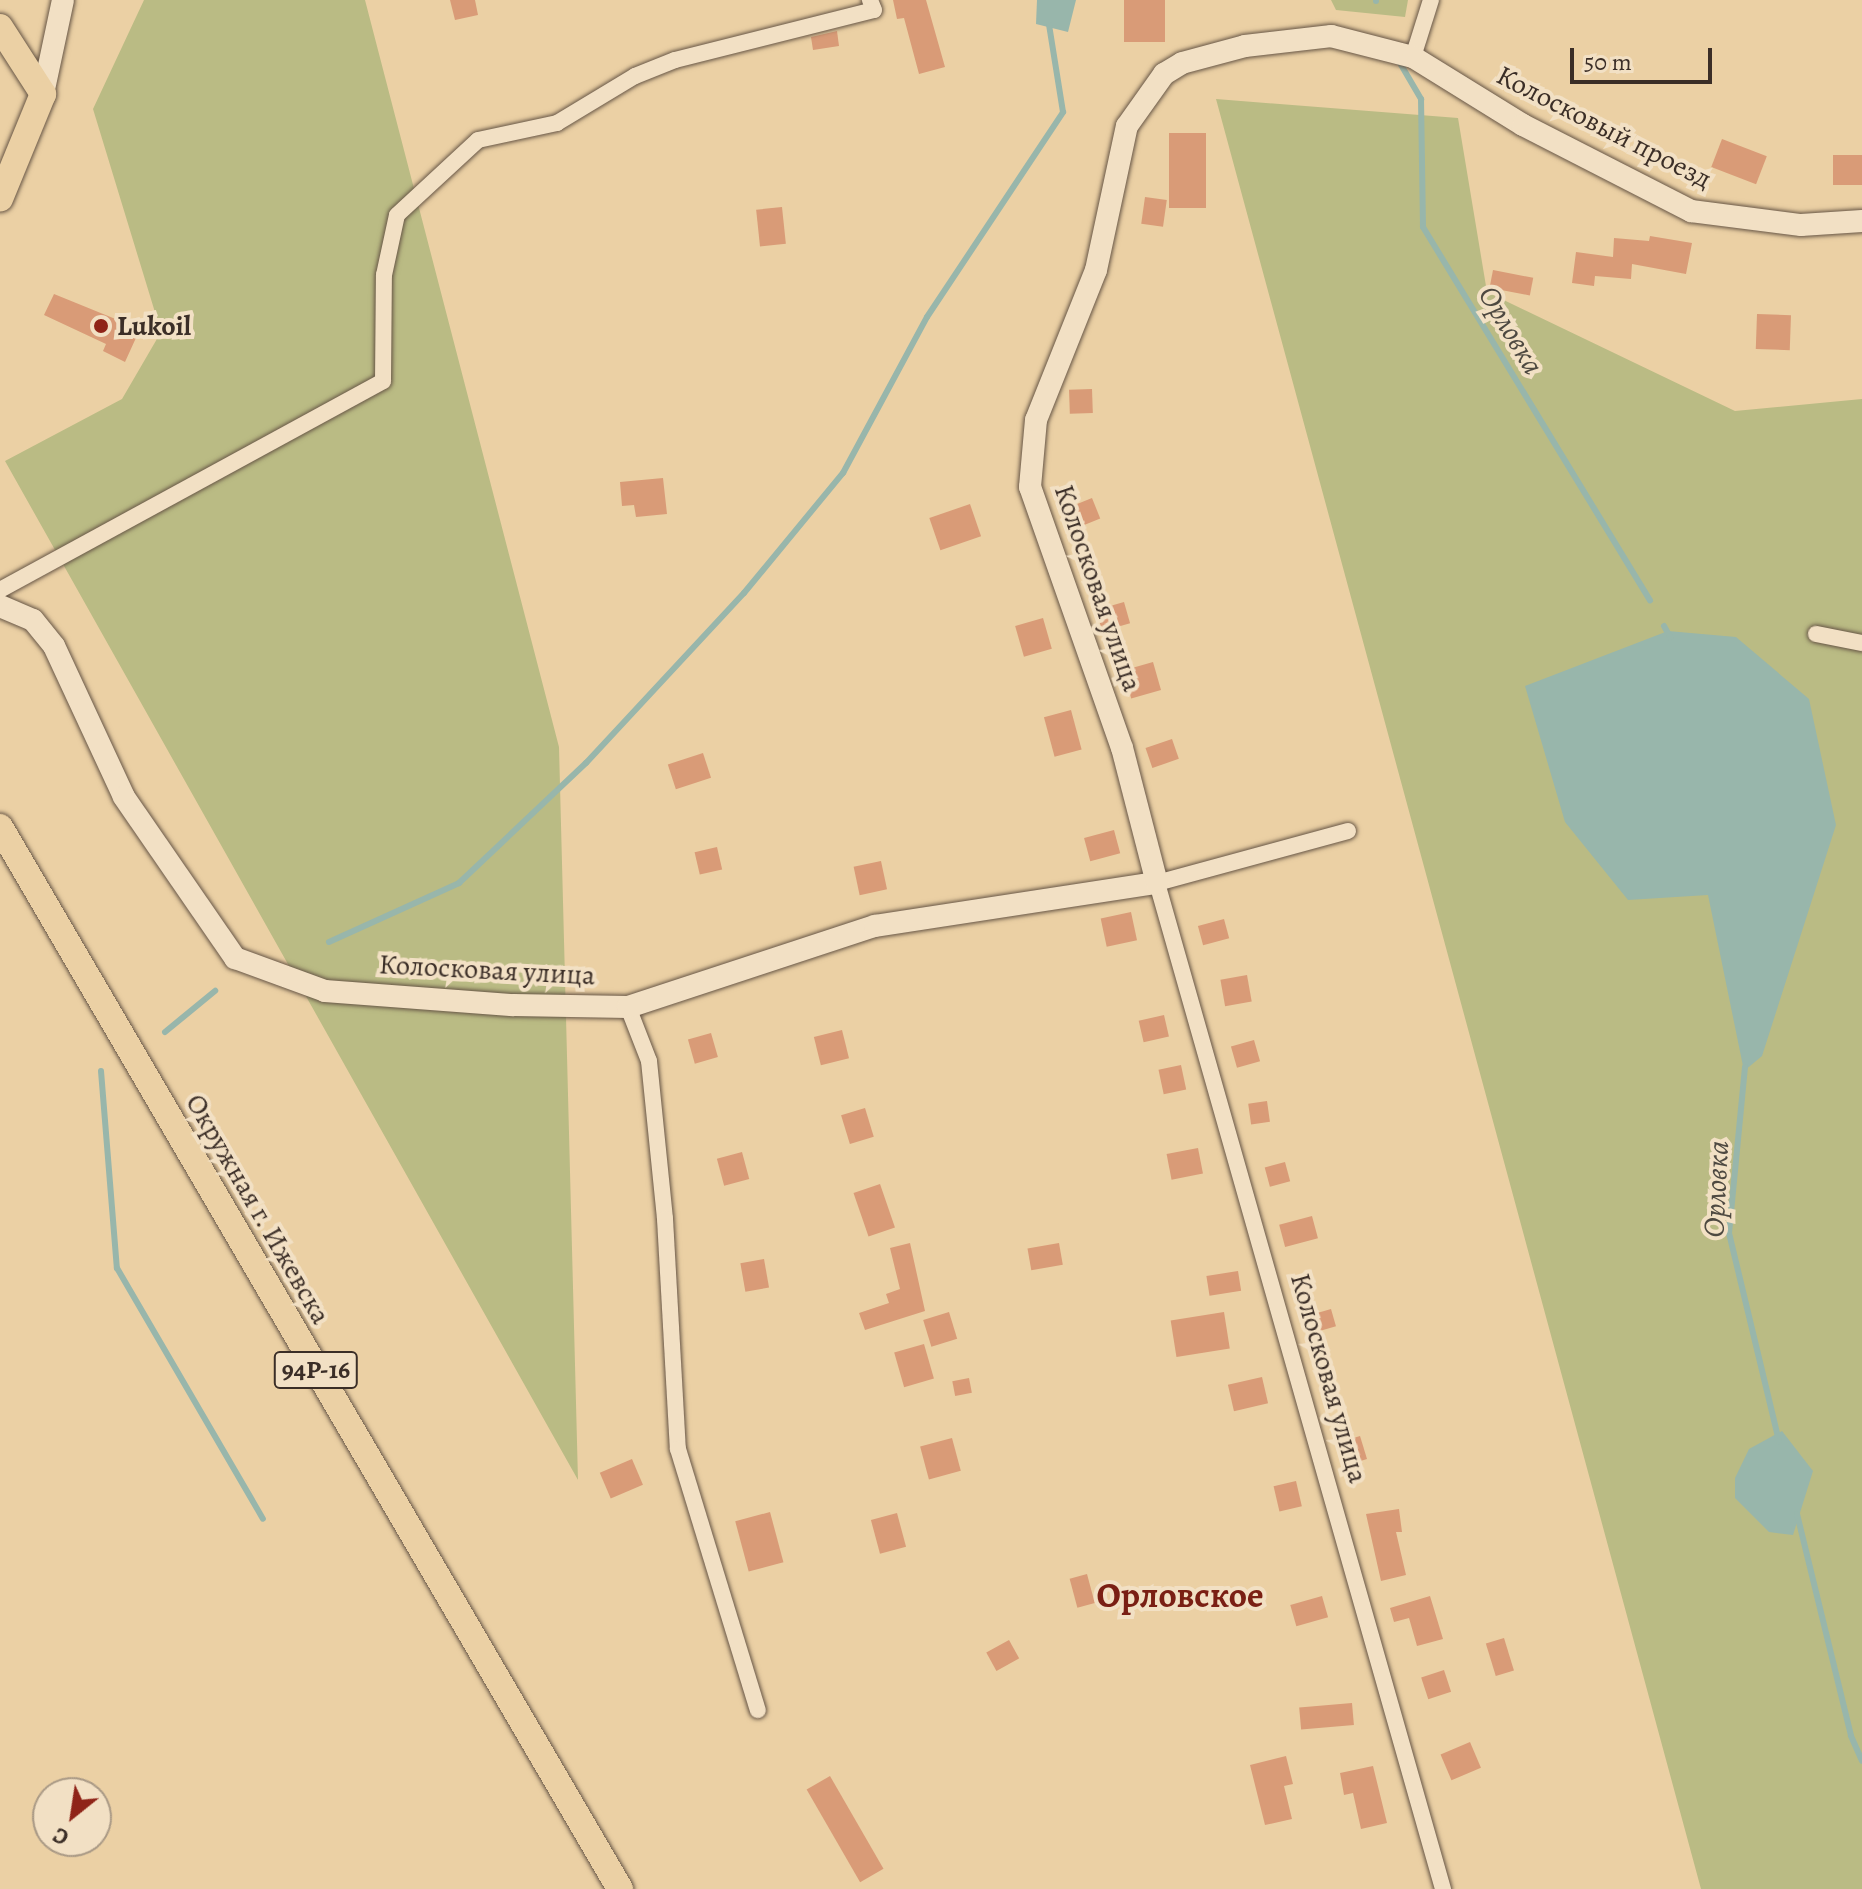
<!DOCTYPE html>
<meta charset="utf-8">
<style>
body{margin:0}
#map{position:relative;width:1862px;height:1889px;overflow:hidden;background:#ebd0a4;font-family:Alegreya,serif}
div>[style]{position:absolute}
.green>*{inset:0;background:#babb84}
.water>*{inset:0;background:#98b6ab}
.stream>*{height:6px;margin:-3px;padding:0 3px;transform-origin:3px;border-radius:3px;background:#98b6ab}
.building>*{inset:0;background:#d99b77;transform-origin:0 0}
.roads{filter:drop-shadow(0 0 2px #675646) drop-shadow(0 0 2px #675646)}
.street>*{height:16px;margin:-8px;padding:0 8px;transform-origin:8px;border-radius:8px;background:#f2e0c4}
.secondary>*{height:22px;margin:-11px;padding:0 11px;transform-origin:11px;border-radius:11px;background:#f2e0c4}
.primary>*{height:26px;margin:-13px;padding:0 13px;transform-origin:13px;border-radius:13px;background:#ebd0a4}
.dots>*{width:22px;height:22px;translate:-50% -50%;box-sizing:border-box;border:4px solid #f2e0c4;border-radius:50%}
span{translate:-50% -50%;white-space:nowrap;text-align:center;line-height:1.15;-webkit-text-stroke:8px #f2e0c4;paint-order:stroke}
.shield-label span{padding:2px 6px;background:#f2e0c4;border:2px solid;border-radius:6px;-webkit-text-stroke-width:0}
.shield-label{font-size:26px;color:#3b2e27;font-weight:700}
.street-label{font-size:28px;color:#3b2e27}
.poi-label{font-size:28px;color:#3b2e27;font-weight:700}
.left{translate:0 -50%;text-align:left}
.water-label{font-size:30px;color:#4e4941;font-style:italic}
.district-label{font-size:36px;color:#7a1f14;font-weight:700}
.north{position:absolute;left:32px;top:1777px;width:80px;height:80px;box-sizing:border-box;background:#f2e0c4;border:2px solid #a99985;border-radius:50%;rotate:210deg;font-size:22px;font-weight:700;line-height:32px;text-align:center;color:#3b2e27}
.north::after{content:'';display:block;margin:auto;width:28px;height:36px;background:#8f2418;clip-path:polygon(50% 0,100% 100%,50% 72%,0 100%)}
.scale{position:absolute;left:1570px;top:48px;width:142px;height:36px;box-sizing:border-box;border:4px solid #3b2e27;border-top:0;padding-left:10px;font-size:24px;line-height:28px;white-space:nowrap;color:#3b2e27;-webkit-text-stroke:6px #f2e0c4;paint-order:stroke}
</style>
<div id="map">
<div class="green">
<i style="clip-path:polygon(144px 0,365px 0,559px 747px,578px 1480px,5px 461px,122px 399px,161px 332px,93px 109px)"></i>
<i style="clip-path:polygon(1331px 0,1408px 0,1405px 17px,1336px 10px)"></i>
<i style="clip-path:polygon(1216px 99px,1458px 118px,1487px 292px,1735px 411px,1862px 399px,1862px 1889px,1701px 1889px)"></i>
</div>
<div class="water">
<i style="clip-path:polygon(1037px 0,1076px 0,1068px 32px,1036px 24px)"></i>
<i style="clip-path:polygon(1668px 631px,1736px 637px,1809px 699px,1836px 825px,1762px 1056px,1744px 1071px,1708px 895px,1628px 900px,1565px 822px,1525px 686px)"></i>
<i style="clip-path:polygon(1782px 1431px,1813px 1471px,1793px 1535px,1769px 1532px,1735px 1498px,1735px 1478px,1749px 1449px)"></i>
</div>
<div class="stream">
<i style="left:1376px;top:0;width:1px;rotate:90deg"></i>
<i style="left:1400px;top:63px;width:42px;rotate:59.7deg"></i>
<i style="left:1421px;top:99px;width:128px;rotate:89.1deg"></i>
<i style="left:1423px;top:227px;width:437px;rotate:58.7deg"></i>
<i style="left:1664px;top:626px;width:13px;rotate:61deg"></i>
<i style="left:329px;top:942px;width:143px;rotate:-24.4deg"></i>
<i style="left:459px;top:883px;width:175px;rotate:-43.4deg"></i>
<i style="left:586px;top:763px;width:232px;rotate:-47.1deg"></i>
<i style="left:744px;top:593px;width:156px;rotate:-50.5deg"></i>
<i style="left:843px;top:473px;width:177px;rotate:-61.7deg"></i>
<i style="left:927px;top:317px;width:246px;rotate:-56.4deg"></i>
<i style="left:1063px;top:112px;width:88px;rotate:-99.1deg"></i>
<i style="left:165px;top:1032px;width:65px;rotate:-39.4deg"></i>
<i style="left:1745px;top:1067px;width:167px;rotate:95.5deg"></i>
<i style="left:1729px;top:1233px;width:214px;rotate:76.5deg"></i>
<i style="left:101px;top:1071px;width:198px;rotate:85.4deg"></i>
<i style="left:117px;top:1268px;width:290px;rotate:59.8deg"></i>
<i style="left:1797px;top:1514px;width:228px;rotate:76.3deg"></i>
<i style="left:1851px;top:1736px;width:27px;rotate:66deg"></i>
</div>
<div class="building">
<i style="clip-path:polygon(450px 0,475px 0,478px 15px,455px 20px)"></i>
<i style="clip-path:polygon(893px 0,926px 0,945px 67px,919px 74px,904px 18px,897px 19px)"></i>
<i style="left:1124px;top:0;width:41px;height:42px"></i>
<i style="clip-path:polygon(837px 31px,839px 46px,813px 50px,811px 37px)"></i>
<i style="left:1169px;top:133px;width:37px;height:75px"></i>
<i style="left:1722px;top:139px;width:48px;height:30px;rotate:21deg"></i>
<i style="left:1833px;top:155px;width:29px;height:30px"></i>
<i style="left:1145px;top:197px;width:22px;height:27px;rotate:8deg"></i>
<i style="left:782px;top:207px;width:37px;height:26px;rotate:84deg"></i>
<i style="clip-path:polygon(1650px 236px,1692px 243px,1686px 274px,1632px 264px,1631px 279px,1595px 276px,1594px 286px,1572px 283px,1576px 252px,1613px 257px,1614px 238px,1649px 241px)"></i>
<i style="left:1493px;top:270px;width:41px;height:18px;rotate:11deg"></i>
<i style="clip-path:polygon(54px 294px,140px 329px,125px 362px,103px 351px,106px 344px,44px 315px)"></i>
<i style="left:1757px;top:314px;width:34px;height:35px;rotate:2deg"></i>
<i style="left:1092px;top:389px;width:24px;height:23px;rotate:88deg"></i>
<i style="clip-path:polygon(663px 478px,667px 514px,636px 517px,634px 505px,622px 506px,620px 482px)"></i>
<i style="left:1092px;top:498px;width:22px;height:22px;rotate:68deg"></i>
<i style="left:970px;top:504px;width:34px;height:43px;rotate:71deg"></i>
<i style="left:1124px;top:602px;width:22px;height:29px;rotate:74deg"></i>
<i style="left:1043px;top:618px;width:32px;height:29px;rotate:74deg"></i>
<i style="left:1153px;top:662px;width:29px;height:31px;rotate:74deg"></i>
<i style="left:1071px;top:710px;width:41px;height:28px;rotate:75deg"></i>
<i style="left:1172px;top:739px;width:21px;height:28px;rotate:71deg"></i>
<i style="left:703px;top:753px;width:26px;height:37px;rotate:72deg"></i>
<i style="left:1114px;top:830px;width:24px;height:31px;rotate:75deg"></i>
<i style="left:717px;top:847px;width:23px;height:23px;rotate:77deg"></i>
<i style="left:881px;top:861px;width:29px;height:28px;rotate:78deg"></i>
<i style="left:1131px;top:912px;width:29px;height:31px;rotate:78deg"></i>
<i style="left:1224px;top:919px;width:20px;height:27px;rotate:75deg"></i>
<i style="left:1247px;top:975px;width:27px;height:27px;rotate:80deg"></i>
<i style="left:1164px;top:1015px;width:22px;height:26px;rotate:77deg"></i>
<i style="left:842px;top:1030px;width:29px;height:29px;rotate:76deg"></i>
<i style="left:711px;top:1033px;width:25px;height:24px;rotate:74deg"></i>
<i style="left:1254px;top:1040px;width:22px;height:24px;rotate:74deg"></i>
<i style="left:1181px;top:1065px;width:25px;height:23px;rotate:78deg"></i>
<i style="left:1267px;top:1101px;width:21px;height:19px;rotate:82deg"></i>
<i style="left:865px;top:1108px;width:30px;height:25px;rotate:73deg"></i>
<i style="left:1198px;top:1148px;width:26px;height:32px;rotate:79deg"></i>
<i style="left:742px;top:1152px;width:28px;height:26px;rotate:75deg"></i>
<i style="left:1285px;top:1162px;width:20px;height:21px;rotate:75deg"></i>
<i style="left:880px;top:1184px;width:46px;height:28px;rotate:71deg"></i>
<i style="left:1312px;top:1216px;width:23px;height:34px;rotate:75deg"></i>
<i style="clip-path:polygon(910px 1243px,925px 1311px,865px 1330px,859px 1313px,889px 1303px,886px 1294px,900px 1289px,890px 1248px)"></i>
<i style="left:1059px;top:1243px;width:22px;height:32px;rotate:80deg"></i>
<i style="left:764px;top:1259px;width:29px;height:24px;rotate:80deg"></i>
<i style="left:1238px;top:1271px;width:20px;height:32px;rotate:81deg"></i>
<i style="left:1331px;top:1309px;width:18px;height:26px;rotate:74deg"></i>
<i style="left:949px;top:1312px;width:28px;height:27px;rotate:73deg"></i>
<i style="left:1224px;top:1312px;width:37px;height:54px;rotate:81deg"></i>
<i style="left:924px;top:1344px;width:36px;height:31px;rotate:74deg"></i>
<i style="left:1262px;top:1377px;width:27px;height:35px;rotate:77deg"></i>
<i style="left:969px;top:1378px;width:15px;height:17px;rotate:79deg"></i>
<i style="left:1360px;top:1436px;width:24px;height:22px;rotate:73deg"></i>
<i style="left:952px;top:1438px;width:34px;height:33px;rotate:75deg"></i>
<i style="left:632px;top:1459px;width:28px;height:35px;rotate:67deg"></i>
<i style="left:1296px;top:1481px;width:26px;height:23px;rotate:77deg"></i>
<i style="clip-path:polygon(1399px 1509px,1402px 1532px,1396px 1532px,1406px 1575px,1381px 1581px,1366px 1514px)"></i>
<i style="left:770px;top:1512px;width:52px;height:36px;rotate:75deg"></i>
<i style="left:897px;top:1513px;width:35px;height:27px;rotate:75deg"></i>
<i style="left:1087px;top:1574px;width:30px;height:18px;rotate:75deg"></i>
<i style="left:1322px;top:1596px;width:22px;height:33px;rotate:74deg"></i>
<i style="clip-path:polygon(1430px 1596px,1443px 1639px,1417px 1646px,1409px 1618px,1394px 1622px,1390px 1608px)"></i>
<i style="left:1504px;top:1638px;width:34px;height:19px;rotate:73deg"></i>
<i style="left:1009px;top:1640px;width:21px;height:26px;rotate:61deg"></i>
<i style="left:1444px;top:1670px;width:23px;height:24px;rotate:72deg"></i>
<i style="left:1352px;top:1703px;width:22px;height:53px;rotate:85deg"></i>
<i style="left:1470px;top:1742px;width:28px;height:32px;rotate:67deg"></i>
<i style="clip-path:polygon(1286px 1756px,1293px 1784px,1284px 1786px,1292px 1819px,1265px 1825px,1250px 1765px)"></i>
<i style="clip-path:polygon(1373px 1766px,1387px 1823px,1361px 1829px,1353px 1793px,1344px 1795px,1340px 1773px)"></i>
<i style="left:830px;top:1776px;width:107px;height:27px;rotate:60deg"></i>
</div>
<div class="roads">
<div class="street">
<i style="left:1413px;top:57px;width:60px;rotate:-72.5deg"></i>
<i style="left:0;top:590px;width:436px;rotate:-28.6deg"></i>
<i style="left:383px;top:381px;width:106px;rotate:-89.5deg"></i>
<i style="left:384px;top:275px;width:61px;rotate:-77.8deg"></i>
<i style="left:397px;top:215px;width:110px;rotate:-42.8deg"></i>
<i style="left:478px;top:140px;width:81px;rotate:-12.1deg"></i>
<i style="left:557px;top:123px;width:91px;rotate:-31.1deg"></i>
<i style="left:635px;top:76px;width:43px;rotate:-21.8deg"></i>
<i style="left:675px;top:60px;width:205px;rotate:-14.1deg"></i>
<i style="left:874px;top:10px;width:11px;rotate:-112deg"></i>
<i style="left:1816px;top:634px;width:47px;rotate:11.1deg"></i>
<i style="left:1348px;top:831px;width:198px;rotate:164.8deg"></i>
<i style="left:1157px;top:883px;width:1046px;rotate:74.13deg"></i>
<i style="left:628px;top:1007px;width:58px;rotate:68.7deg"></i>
<i style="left:649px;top:1061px;width:159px;rotate:84.2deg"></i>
<i style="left:665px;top:1219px;width:230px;rotate:86.8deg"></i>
<i style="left:678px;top:1449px;width:273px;rotate:73deg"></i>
</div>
<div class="secondary">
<i style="left:43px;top:94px;width:96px;rotate:-78deg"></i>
<i style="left:0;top:606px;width:36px;rotate:23deg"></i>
<i style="left:33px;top:620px;width:33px;rotate:51deg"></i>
<i style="left:54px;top:646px;width:166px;rotate:65.1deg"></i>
<i style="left:124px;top:797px;width:196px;rotate:55.4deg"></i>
<i style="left:235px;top:958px;width:96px;rotate:20.1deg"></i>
<i style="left:325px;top:991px;width:189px;rotate:4.3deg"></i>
<i style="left:513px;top:1005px;width:115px;rotate:1deg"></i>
<i style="left:628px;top:1007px;width:260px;rotate:-18.2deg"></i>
<i style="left:875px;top:926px;width:285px;rotate:-8.7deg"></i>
<i style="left:1157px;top:883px;width:139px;rotate:-104.5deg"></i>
<i style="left:1122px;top:748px;width:277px;rotate:-109.4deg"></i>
<i style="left:1030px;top:487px;width:67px;rotate:-84.9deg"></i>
<i style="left:1036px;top:420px;width:162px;rotate:-68.2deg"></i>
<i style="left:1096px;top:270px;width:147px;rotate:-77.9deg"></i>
<i style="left:1127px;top:126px;width:64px;rotate:-54.6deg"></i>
<i style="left:1164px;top:74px;width:21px;rotate:-31deg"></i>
<i style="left:1182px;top:63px;width:65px;rotate:-15.1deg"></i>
<i style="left:1245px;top:46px;width:87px;rotate:-6.6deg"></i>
<i style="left:1331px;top:36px;width:85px;rotate:14.4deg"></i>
<i style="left:1413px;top:57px;width:129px;rotate:31.7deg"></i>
<i style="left:1523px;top:125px;width:189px;rotate:27.1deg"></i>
<i style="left:1691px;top:211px;width:111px;rotate:7.3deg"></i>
<i style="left:1801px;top:225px;width:61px;rotate:-3.8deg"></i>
</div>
<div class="primary">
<i style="left:0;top:27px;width:80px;rotate:57.3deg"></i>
<i style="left:43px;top:94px;width:113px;rotate:112.3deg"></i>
<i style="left:0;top:827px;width:1230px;rotate:59.72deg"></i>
</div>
</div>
<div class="dots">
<i style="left:101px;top:326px;background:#8f2418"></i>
</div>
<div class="shield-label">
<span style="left:316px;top:1370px">94Р-16</span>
</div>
<div class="street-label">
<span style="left:1604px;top:127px;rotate:27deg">Колосковый проезд</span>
<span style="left:1098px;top:588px;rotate:71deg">Колосковая улица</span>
<span style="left:487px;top:970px;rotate:3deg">Колосковая улица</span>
<span style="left:258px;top:1209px;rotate:60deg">Окружная г. Ижевска</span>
<span style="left:1329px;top:1378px;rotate:74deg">Колосковая улица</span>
</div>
<div class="poi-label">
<span class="left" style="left:117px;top:326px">Lukoil</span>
</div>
<div class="water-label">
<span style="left:1511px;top:330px;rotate:59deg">Орловка</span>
<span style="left:1716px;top:1189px;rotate:-87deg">Орловка</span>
</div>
<div class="district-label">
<span style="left:1180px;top:1595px">Орловское</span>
</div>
<div class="north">С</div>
<div class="scale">50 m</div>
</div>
